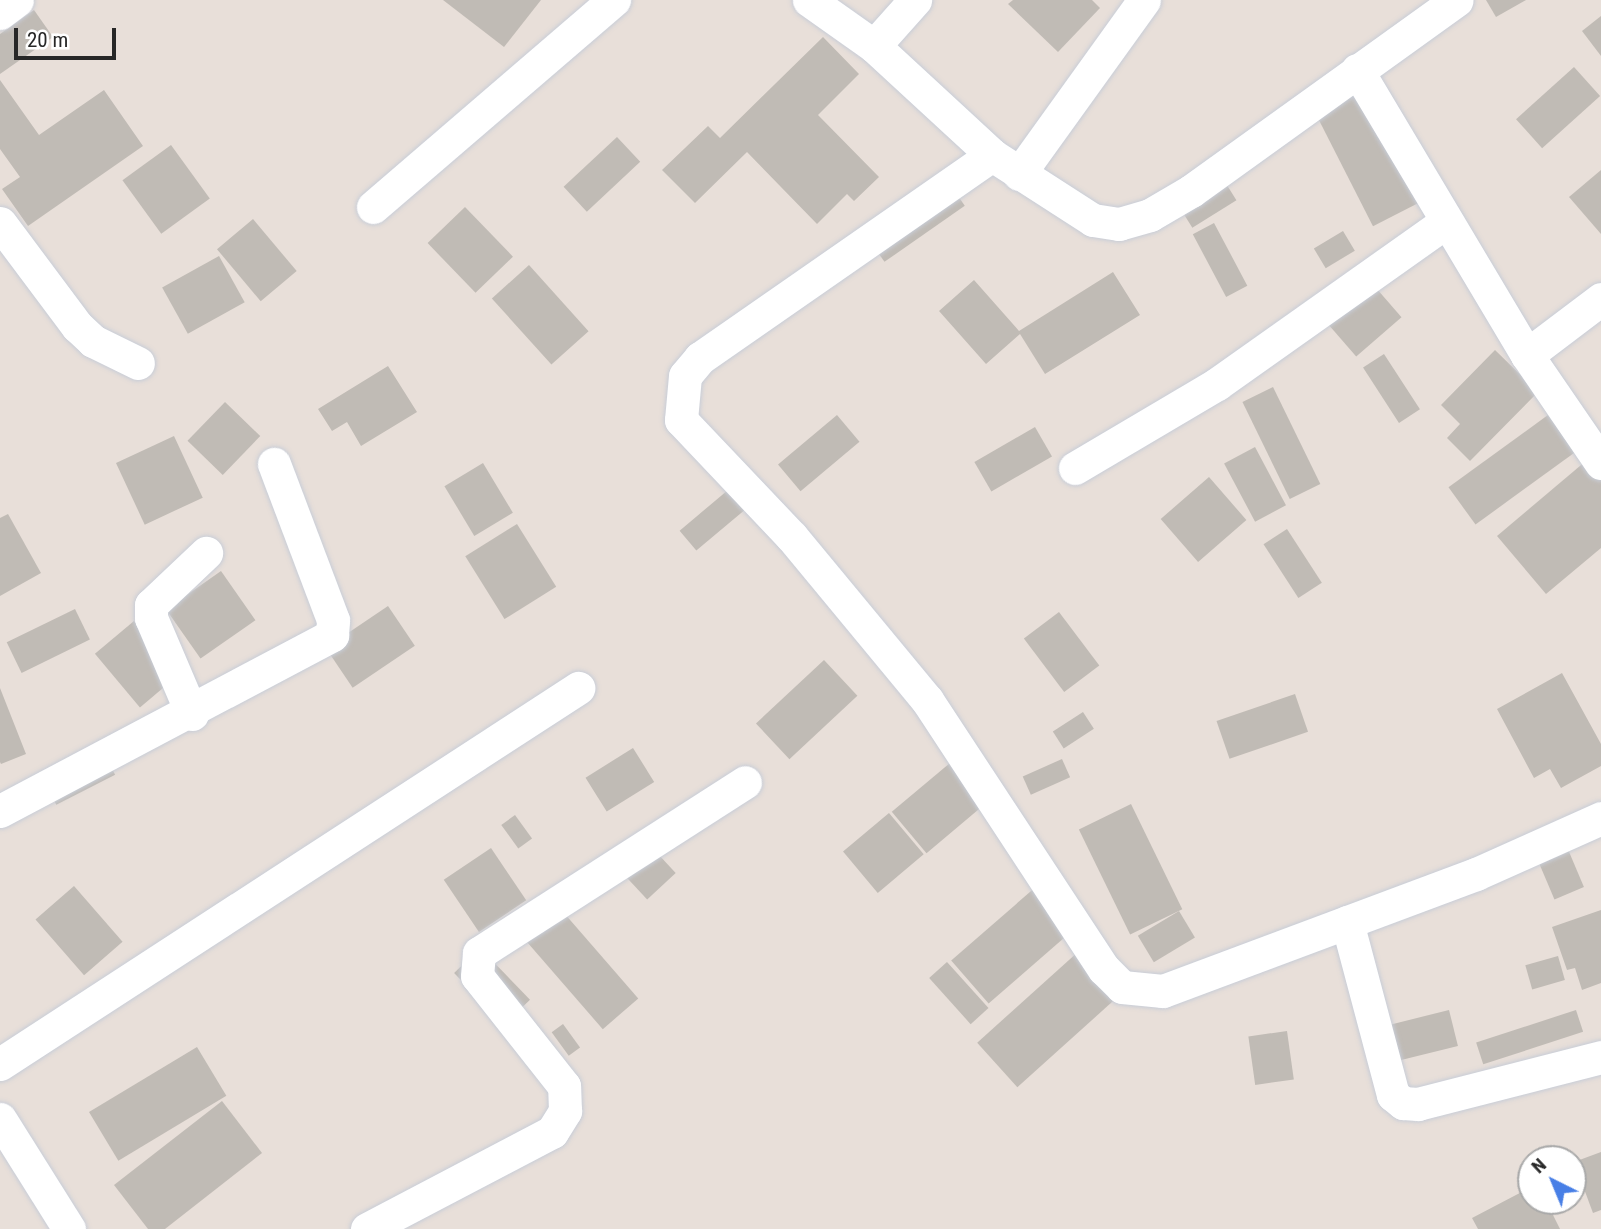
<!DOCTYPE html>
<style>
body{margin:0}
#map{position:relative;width:1601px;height:1229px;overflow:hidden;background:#e8dfd9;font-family:"Roboto Condensed",sans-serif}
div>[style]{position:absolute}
.building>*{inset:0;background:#c0bbb5;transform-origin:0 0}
.roads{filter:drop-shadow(0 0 2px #c8cdd7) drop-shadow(0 0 2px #c8cdd7)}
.street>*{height:33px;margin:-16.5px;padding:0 16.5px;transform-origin:16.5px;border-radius:16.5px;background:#fff}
span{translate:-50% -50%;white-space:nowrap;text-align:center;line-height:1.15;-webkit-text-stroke:5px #fff;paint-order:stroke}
.north{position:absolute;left:1517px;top:1145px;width:70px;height:70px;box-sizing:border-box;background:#fff;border:2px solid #a9a9a9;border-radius:50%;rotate:317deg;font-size:19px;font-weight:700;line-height:28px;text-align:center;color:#272727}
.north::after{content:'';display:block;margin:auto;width:24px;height:32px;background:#487fe6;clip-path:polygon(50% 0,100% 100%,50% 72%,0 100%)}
.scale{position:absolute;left:14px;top:28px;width:102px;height:32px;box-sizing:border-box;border:4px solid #272727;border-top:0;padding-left:9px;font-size:21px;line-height:24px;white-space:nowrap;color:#272727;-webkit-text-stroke:5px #fff;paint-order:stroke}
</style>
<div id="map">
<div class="building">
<i style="clip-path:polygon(443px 0,541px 0,504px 47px)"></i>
<i style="clip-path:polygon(1013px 0,1092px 0,1100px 8px,1058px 52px,1008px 4px)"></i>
<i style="clip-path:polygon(1486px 0,1526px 0,1496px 17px)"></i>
<i style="clip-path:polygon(34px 10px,53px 37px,0 74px,0 34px)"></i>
<i style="clip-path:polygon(1601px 16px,1601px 56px,1582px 31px)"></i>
<i style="clip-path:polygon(823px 37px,859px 74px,818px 115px,879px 177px,854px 201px,847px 194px,817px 224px,747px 152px,695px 203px,662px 170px,708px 126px,720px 138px)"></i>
<i style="left:1574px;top:67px;width:39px;height:78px;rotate:48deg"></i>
<i style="left:1379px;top:75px;width:132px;height:74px;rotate:63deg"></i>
<i style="clip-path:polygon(0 80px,39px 135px,104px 90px,143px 146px,28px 226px,2px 189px,20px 177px,0 149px)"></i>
<i style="left:617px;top:137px;width:34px;height:73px;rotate:47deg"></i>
<i style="left:171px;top:145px;width:66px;height:60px;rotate:54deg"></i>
<i style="clip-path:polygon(1601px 170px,1601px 234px,1569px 197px)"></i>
<i style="left:1220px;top:174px;width:31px;height:52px;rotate:58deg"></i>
<i style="left:951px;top:186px;width:24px;height:98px;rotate:55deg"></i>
<i style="left:465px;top:207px;width:69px;height:52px;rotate:46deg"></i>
<i style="left:253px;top:219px;width:68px;height:47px;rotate:50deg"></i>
<i style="left:1214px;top:223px;width:71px;height:24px;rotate:62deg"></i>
<i style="left:1343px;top:231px;width:23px;height:34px;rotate:59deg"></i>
<i style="left:219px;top:256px;width:53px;height:65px;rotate:61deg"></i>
<i style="left:529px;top:265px;width:89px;height:50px;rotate:48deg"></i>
<i style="clip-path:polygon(1113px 272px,1140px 315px,1045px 374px,1020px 334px,986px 364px,939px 311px,974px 280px,1019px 331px)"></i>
<i style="left:1370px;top:281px;width:48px;height:60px;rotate:49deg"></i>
<i style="clip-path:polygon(1495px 350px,1538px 392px,1470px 461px,1447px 438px,1460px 424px,1441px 405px)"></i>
<i style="left:1384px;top:354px;width:66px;height:25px;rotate:57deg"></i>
<i style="clip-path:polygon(388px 366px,417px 412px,361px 446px,347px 422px,332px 431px,318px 409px)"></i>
<i style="left:1273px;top:387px;width:108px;height:34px;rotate:64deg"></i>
<i style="left:225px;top:402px;width:49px;height:54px;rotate:44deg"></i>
<i style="left:837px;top:415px;width:35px;height:77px;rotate:50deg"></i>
<i style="left:1548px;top:415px;width:46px;height:123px;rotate:54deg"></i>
<i style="left:1035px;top:427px;width:34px;height:70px;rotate:60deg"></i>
<i style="left:174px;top:436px;width:68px;height:64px;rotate:65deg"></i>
<i style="left:1255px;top:447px;width:66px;height:35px;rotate:62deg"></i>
<i style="clip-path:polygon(1587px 460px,1601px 476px,1601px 548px,1546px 594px,1497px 536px)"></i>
<i style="left:483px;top:463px;width:58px;height:45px;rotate:59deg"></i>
<i style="left:1209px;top:477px;width:57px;height:64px;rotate:49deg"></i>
<i style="left:734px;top:485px;width:26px;height:71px;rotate:50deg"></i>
<i style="clip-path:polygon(8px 514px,41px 573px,0 596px,0 518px)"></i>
<i style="left:517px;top:524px;width:74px;height:61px;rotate:58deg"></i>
<i style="left:1287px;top:529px;width:64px;height:28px;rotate:57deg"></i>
<i style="left:221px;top:571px;width:60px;height:67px;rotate:55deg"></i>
<i style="left:388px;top:606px;width:48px;height:75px;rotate:56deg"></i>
<i style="left:75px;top:609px;width:34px;height:76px;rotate:64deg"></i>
<i style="left:1059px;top:612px;width:67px;height:44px;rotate:53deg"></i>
<i style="left:134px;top:621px;width:70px;height:51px;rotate:50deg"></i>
<i style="left:824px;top:660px;width:49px;height:93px;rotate:47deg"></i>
<i style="clip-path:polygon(1562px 673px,1601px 744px,1601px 766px,1561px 788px,1550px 769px,1534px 778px,1497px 709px)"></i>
<i style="clip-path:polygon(0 688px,26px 754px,1px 764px,0 762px)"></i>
<i style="left:1295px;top:694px;width:40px;height:83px;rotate:71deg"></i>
<i style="left:1083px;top:712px;width:20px;height:36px;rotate:57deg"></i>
<i style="left:633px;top:748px;width:40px;height:56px;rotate:58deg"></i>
<i style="left:106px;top:757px;width:20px;height:66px;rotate:63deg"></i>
<i style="left:1062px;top:759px;width:20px;height:43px;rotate:66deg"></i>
<i style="left:950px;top:763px;width:54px;height:76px;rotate:50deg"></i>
<i style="left:1131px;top:804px;width:117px;height:58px;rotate:64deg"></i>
<i style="left:889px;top:813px;width:54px;height:60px;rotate:50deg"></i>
<i style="left:515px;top:815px;width:29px;height:17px;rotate:54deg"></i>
<i style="left:645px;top:840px;width:45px;height:39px;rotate:47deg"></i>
<i style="left:1564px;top:840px;width:51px;height:32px;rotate:67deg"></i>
<i style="left:491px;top:848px;width:63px;height:57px;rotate:56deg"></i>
<i style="left:1038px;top:885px;width:57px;height:115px;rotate:49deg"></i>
<i style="left:74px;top:886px;width:74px;height:51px;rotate:49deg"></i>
<i style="left:551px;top:898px;width:133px;height:47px;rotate:49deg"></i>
<i style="clip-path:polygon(1601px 910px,1601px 983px,1582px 990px,1575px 968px,1567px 970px,1552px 927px)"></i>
<i style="left:1179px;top:911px;width:31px;height:48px;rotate:59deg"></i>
<i style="left:480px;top:948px;width:72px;height:36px;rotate:46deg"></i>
<i style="left:1079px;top:951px;width:60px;height:137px;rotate:48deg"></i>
<i style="left:1558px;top:956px;width:25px;height:34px;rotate:74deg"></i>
<i style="left:947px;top:962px;width:62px;height:24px;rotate:48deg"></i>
<i style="left:1449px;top:1010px;width:37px;height:70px;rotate:76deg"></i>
<i style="left:1576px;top:1010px;width:23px;height:105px;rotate:72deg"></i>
<i style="left:563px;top:1024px;width:29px;height:14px;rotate:54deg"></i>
<i style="left:1287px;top:1031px;width:49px;height:39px;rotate:82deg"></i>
<i style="left:197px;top:1047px;width:57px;height:126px;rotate:59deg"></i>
<i style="clip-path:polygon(222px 1101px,262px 1153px,165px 1229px,148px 1229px,114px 1185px)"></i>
<i style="clip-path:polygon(1601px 1152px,1601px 1210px,1593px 1213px,1574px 1162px)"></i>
<i style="clip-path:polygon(1531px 1187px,1531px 1201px,1546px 1201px,1560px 1229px,1478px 1229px,1472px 1218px)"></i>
</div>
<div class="roads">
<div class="street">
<i style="left:809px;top:0;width:80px;rotate:35.3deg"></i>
<i style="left:874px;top:46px;width:161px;rotate:42.7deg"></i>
<i style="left:992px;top:155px;width:120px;rotate:32.8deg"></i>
<i style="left:1093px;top:220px;width:26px;rotate:9deg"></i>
<i style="left:1119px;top:224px;width:32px;rotate:-16deg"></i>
<i style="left:1150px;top:215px;width:48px;rotate:-30.3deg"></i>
<i style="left:1191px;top:191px;width:327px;rotate:-35.7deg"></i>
<i style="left:0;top:13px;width:21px;rotate:-37deg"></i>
<i style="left:874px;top:46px;width:62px;rotate:-48.3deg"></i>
<i style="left:1357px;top:70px;width:332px;rotate:59.2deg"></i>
<i style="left:1527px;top:355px;width:131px;rotate:55.6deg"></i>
<i style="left:992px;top:155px;width:356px;rotate:145.2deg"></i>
<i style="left:700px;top:358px;width:23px;rotate:130deg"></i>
<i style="left:685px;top:376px;width:44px;rotate:95.2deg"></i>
<i style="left:681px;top:420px;width:161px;rotate:46.5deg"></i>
<i style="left:792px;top:537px;width:212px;rotate:50.4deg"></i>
<i style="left:927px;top:700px;width:322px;rotate:56.7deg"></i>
<i style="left:1104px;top:969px;width:25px;rotate:45deg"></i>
<i style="left:1122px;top:987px;width:41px;rotate:5.6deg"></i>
<i style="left:1163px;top:991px;width:334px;rotate:-20.5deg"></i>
<i style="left:1476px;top:874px;width:137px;rotate:-24.1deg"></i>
<i style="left:1019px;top:174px;width:214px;rotate:-54.3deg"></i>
<i style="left:373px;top:207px;width:318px;rotate:-40.7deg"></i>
<i style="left:0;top:223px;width:129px;rotate:53.2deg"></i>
<i style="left:77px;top:326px;width:22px;rotate:43deg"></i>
<i style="left:93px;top:341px;width:50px;rotate:26.1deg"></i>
<i style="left:1527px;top:355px;width:93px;rotate:-37.1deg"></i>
<i style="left:1075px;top:468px;width:165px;rotate:-30.6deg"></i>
<i style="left:1217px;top:384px;width:281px;rotate:-35.3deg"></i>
<i style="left:192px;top:714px;width:104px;rotate:-113.1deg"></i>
<i style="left:151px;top:618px;width:13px;rotate:-90deg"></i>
<i style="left:151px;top:605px;width:76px;rotate:-43.4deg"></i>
<i style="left:0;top:811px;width:376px;rotate:-27.9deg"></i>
<i style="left:332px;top:635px;width:15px;rotate:-86deg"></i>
<i style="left:333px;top:620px;width:167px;rotate:-110.7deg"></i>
<i style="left:1347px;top:922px;width:179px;rotate:75.1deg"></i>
<i style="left:1393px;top:1095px;width:13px;rotate:39deg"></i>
<i style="left:1403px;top:1103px;width:15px;rotate:4deg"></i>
<i style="left:1418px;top:1104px;width:189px;rotate:-14.4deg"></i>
<i style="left:0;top:1064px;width:690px;rotate:-33.04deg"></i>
<i style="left:0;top:1119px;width:130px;rotate:57.9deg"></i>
<i style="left:367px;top:1229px;width:209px;rotate:-27.7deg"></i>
<i style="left:552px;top:1132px;width:25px;rotate:-58deg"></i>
<i style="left:565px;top:1111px;width:25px;rotate:-92deg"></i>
<i style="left:564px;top:1086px;width:140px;rotate:-128.3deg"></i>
<i style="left:477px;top:976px;width:23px;rotate:-85deg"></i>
<i style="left:479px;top:953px;width:316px;rotate:-32.7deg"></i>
</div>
</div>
<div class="north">N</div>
<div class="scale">20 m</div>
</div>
